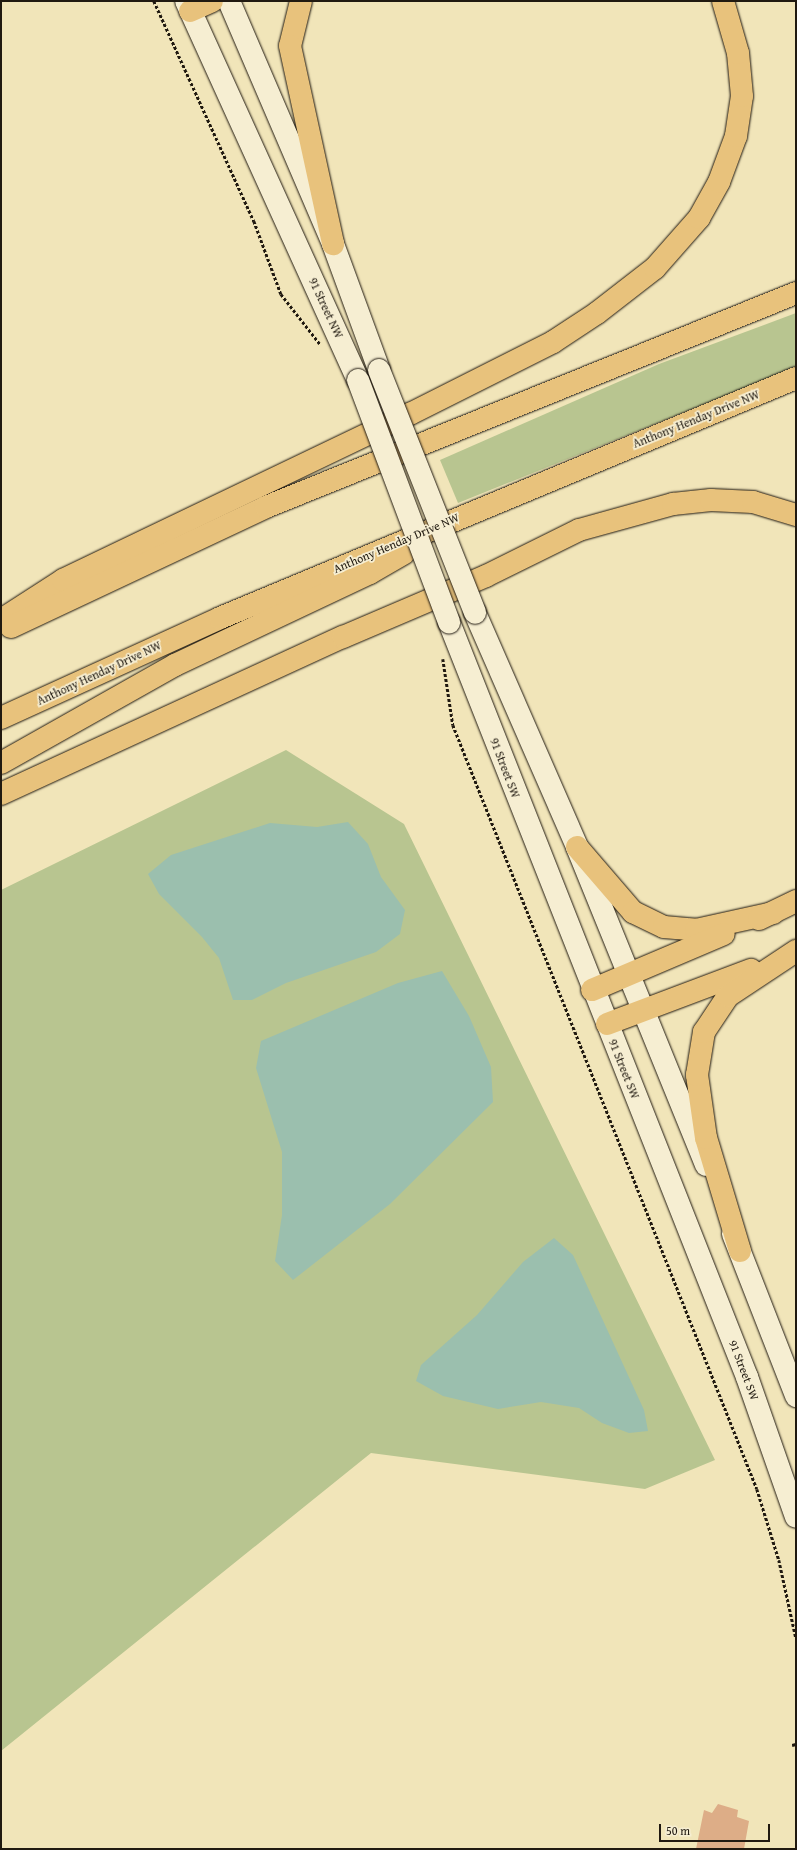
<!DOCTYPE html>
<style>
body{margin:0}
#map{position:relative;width:797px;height:1850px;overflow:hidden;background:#f1e5b9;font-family:"Gentium Book Plus",serif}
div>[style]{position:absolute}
.green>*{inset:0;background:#b8c590}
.water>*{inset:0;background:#9bbfae}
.building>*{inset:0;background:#ddad87}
.path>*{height:2.5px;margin-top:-1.25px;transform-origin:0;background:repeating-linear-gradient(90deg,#201910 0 3px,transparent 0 5px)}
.roads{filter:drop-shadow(0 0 1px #201910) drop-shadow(0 0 1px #201910)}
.secondary>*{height:22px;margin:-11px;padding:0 11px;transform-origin:11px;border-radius:11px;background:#f6eed2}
.motorway>*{height:22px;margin:-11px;padding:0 11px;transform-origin:11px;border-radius:11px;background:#e8c27c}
.bridges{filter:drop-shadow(0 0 1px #201910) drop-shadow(0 0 1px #201910)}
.secondary-bridge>*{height:22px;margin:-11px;padding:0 11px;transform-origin:11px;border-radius:11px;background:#f6eed2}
span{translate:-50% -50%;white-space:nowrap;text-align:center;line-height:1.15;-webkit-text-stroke:3.5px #f6eed2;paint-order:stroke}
.street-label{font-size:12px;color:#201910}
.frame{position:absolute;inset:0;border:2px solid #201910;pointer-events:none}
.scale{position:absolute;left:659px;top:1824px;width:111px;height:18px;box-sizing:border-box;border:2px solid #201910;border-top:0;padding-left:5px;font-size:12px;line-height:14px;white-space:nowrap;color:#201910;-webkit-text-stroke:3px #f6eed2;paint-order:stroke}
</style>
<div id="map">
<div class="green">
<i style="clip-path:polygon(796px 313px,796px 367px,458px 503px,440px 460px,659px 364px)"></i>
<i style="clip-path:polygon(286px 750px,404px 824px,715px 1460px,645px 1489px,371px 1453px,1px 1751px,1px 890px)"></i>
</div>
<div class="water">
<i style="clip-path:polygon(348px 822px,368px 844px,381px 877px,405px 910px,400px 934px,376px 952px,286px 983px,252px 1000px,233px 1000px,219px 958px,202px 937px,159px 894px,148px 874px,171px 855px,270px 823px,317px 827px)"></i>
<i style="clip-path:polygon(442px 971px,469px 1016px,491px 1067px,493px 1102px,390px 1204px,293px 1280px,275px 1261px,282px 1215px,282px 1152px,256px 1068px,261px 1041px,398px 983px)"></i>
<i style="clip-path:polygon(554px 1238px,573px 1255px,644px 1410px,648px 1431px,629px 1433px,602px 1423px,579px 1408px,541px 1402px,498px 1409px,443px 1396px,416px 1381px,421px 1365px,477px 1315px,523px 1262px)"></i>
</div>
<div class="building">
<i style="clip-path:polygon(718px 1804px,738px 1810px,737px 1817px,749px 1821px,744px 1849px,696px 1849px,704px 1810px,712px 1813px)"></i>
</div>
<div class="path">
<i style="left:154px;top:1px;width:242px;rotate:65.6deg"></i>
<i style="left:254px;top:221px;width:78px;rotate:69.7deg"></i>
<i style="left:281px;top:294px;width:63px;rotate:52deg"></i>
<i style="left:443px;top:659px;width:67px;rotate:81.4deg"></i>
<i style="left:453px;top:725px;width:822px;rotate:68.3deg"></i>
<i style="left:757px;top:1489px;width:74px;rotate:72.8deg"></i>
<i style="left:779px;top:1560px;width:80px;rotate:77.7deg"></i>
<i style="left:792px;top:1745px;width:4px;rotate:-14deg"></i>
</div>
<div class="roads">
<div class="secondary">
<i style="left:186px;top:1px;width:416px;rotate:65.6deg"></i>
<i style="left:229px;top:1px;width:264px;rotate:66.8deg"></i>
<i style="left:333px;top:244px;width:134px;rotate:69.9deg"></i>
<i style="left:475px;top:613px;width:255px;rotate:66.4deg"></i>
<i style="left:577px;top:847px;width:343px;rotate:67.9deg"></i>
<i style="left:449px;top:622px;width:812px;rotate:68.46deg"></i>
<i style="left:747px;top:1377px;width:148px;rotate:70.7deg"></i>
<i style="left:733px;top:1234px;width:174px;rotate:68.7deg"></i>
</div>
<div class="motorway">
<i style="left:301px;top:1px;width:46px;rotate:103.7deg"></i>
<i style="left:290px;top:46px;width:203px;rotate:77.7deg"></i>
<i style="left:190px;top:11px;width:24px;rotate:-24deg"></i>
<i style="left:1px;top:620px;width:74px;rotate:-32.8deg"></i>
<i style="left:63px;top:580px;width:385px;rotate:-25.6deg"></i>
<i style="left:410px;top:414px;width:160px;rotate:-26.7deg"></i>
<i style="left:553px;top:342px;width:53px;rotate:-33.4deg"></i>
<i style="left:597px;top:313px;width:73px;rotate:-37.8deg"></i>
<i style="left:655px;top:268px;width:67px;rotate:-48.7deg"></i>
<i style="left:699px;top:218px;width:41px;rotate:-60.9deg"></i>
<i style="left:719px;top:182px;width:49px;rotate:-69.7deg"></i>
<i style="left:736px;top:136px;width:40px;rotate:-81.5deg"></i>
<i style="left:742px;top:96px;width:43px;rotate:-95.3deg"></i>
<i style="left:738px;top:53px;width:54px;rotate:-106.1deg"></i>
<i style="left:11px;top:627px;width:282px;rotate:-25.2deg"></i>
<i style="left:266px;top:507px;width:572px;rotate:-21.99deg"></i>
<i style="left:1px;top:718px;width:241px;rotate:-24.5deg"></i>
<i style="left:220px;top:618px;width:624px;rotate:-22.62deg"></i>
<i style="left:1px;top:763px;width:200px;rotate:-29.4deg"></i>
<i style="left:175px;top:665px;width:216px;rotate:-25.3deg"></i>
<i style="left:370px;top:573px;width:39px;rotate:-30deg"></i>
<i style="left:1px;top:794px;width:376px;rotate:-24.7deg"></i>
<i style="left:343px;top:637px;width:155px;rotate:-23.1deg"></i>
<i style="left:486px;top:576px;width:104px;rotate:-26.3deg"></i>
<i style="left:579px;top:530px;width:98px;rotate:-15.5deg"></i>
<i style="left:673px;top:504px;width:38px;rotate:-6deg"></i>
<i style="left:711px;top:500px;width:42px;rotate:2.7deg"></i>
<i style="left:753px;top:502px;width:45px;rotate:16.8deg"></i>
<i style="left:577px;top:847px;width:86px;rotate:49.3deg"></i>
<i style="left:633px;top:912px;width:34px;rotate:26deg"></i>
<i style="left:664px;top:927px;width:32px;rotate:5deg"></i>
<i style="left:696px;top:930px;width:79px;rotate:-12.4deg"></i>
<i style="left:759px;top:919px;width:41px;rotate:-25.9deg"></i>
<i style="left:592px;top:990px;width:143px;rotate:-23deg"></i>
<i style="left:607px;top:1024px;width:154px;rotate:-20.6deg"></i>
<i style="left:740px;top:1251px;width:118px;rotate:-106.7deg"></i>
<i style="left:706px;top:1138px;width:64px;rotate:-98.1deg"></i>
<i style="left:697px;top:1075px;width:44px;rotate:-80.8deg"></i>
<i style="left:704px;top:1032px;width:43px;rotate:-56.3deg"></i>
<i style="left:728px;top:996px;width:82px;rotate:-33.5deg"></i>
</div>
</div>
<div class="bridges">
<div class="secondary-bridge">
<i style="left:379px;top:370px;width:261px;rotate:68.4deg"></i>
<i style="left:358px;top:380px;width:259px;rotate:69.4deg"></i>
</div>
</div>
<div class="street-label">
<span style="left:326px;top:308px;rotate:65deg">91 Street NW</span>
<span style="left:696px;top:419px;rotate:-22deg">Anthony Henday Drive NW</span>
<span style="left:396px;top:543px;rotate:-23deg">Anthony Henday Drive NW</span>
<span style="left:99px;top:673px;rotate:-25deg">Anthony Henday Drive NW</span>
<span style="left:505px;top:768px;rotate:69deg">91 Street SW</span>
<span style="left:624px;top:1069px;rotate:68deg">91 Street SW</span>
<span style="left:744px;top:1370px;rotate:69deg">91 Street SW</span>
</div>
<div class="frame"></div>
<div class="scale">50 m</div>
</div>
